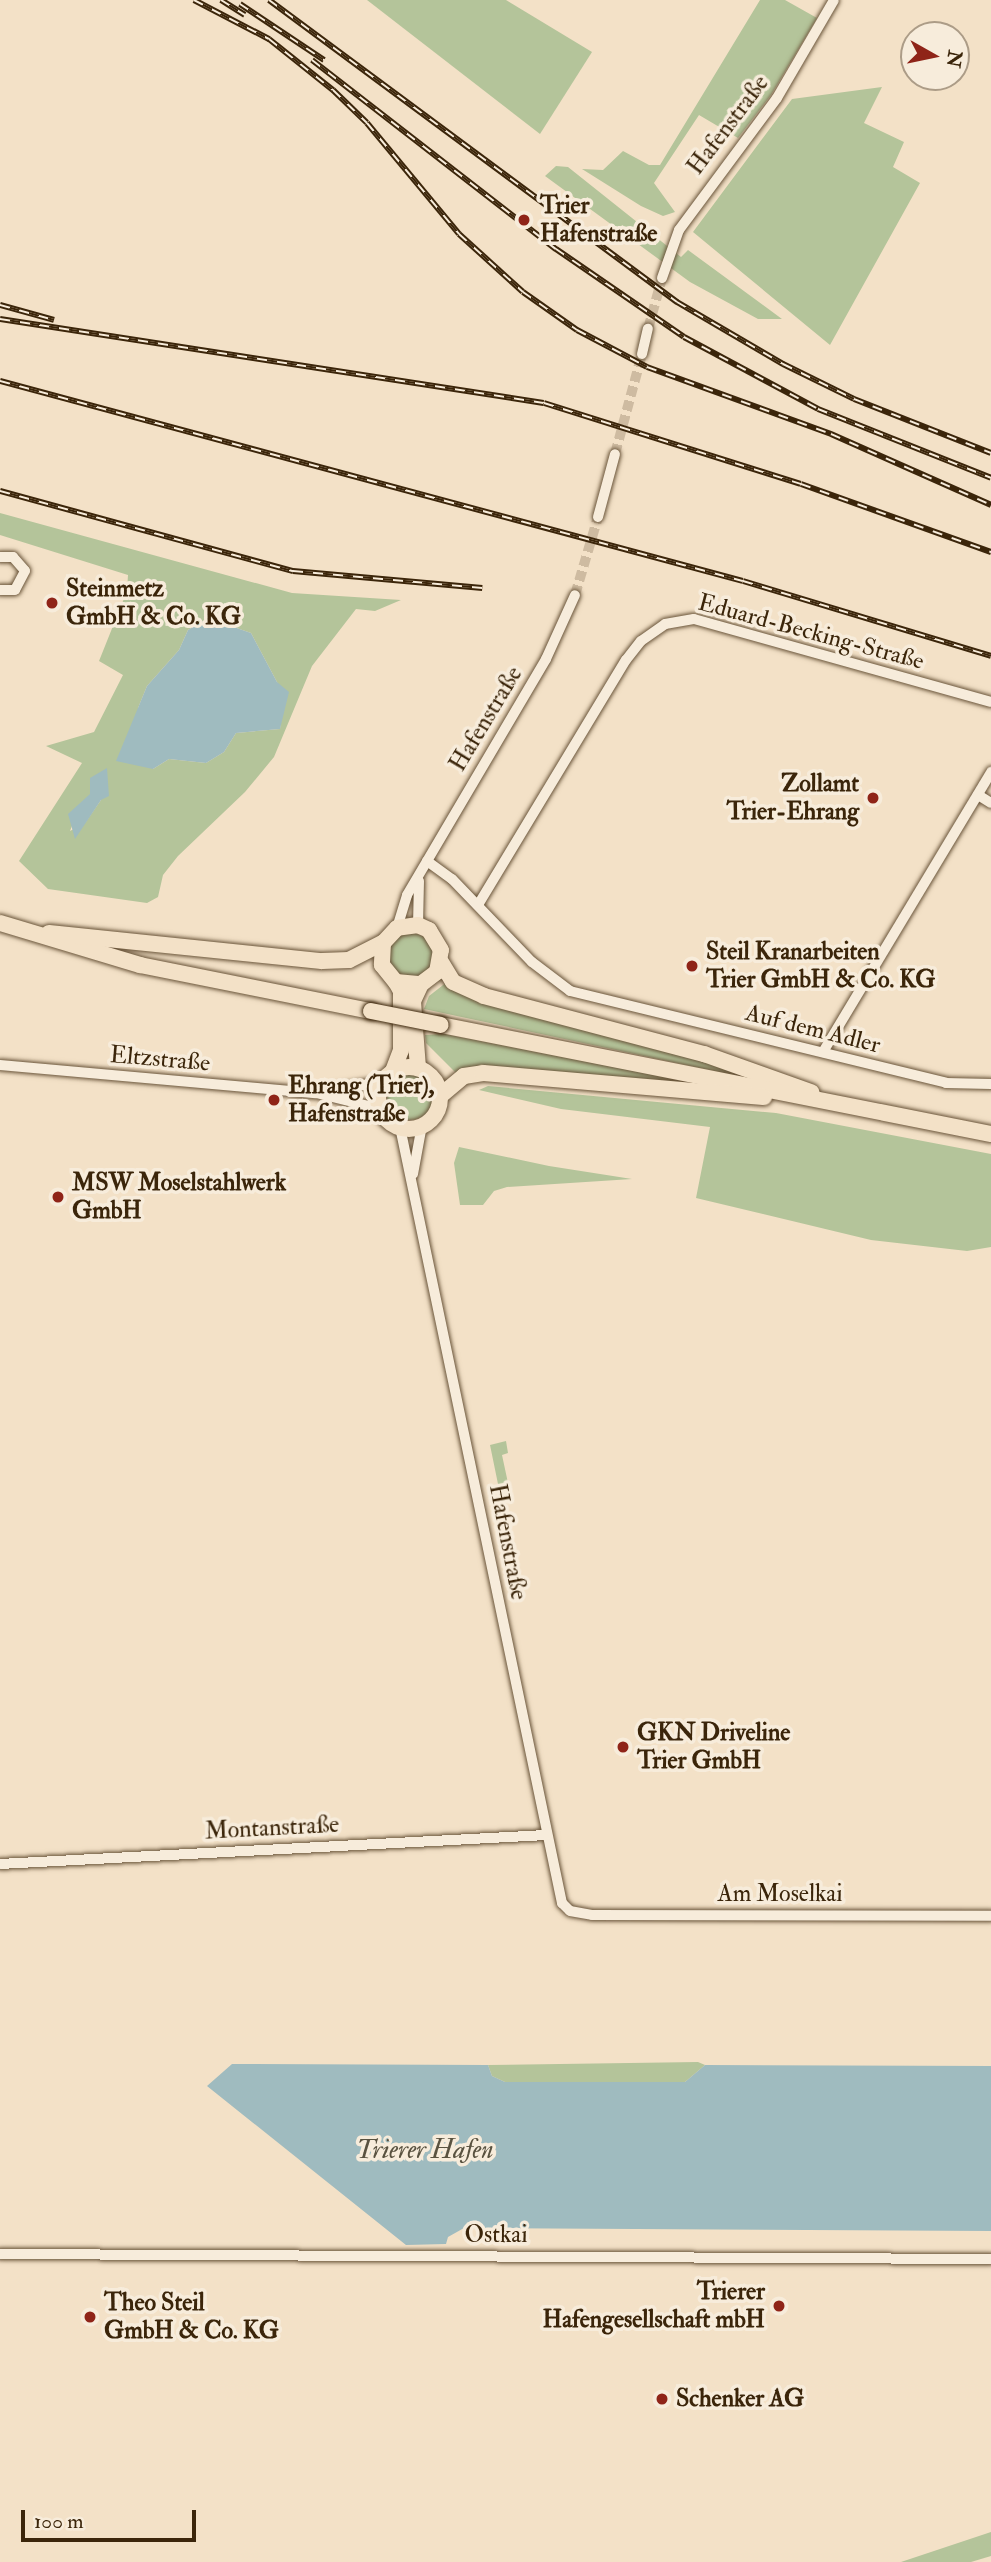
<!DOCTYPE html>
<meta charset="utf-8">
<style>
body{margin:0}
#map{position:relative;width:991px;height:2562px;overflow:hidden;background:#f3e1c7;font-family:"IM FELL Double Pica",serif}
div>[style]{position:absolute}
.green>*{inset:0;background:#b4c49a}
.round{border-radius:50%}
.water>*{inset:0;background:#9fbbbf}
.street-tunnel>*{height:10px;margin-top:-5px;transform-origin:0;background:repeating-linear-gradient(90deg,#cebba1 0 10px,transparent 0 15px)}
.roads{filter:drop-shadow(0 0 2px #695439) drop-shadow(0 0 2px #695439)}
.street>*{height:10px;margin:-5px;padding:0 5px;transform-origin:5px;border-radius:5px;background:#f7ecdb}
.primary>*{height:16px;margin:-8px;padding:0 8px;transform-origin:8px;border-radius:8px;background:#f3e1c7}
.primary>.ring{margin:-8px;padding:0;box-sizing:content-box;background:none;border:16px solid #f3e1c7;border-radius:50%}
.rail>*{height:6px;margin-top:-3px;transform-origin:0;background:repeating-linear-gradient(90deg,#f7ecdb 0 10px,#3b250a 0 20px);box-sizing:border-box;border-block:2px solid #3b250a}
.bridges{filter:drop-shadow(0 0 2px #3b250a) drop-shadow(0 0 2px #3b250a)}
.primary-bridge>*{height:16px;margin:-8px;padding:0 8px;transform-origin:8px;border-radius:8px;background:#f3e1c7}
.dots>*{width:19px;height:19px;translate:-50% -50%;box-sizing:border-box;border:4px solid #f7ecdb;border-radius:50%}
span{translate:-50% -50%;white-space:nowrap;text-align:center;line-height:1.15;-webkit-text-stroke:7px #f7ecdb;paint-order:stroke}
.street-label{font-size:24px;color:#3b250a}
.poi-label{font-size:24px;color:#3b250a;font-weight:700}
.left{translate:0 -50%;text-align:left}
.right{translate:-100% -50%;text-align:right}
.water-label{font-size:26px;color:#595240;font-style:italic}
.north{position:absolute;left:900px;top:21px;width:70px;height:70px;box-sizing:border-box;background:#f7ecdb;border:2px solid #ac9c87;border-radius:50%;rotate:99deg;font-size:19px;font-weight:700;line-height:28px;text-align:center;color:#3b250a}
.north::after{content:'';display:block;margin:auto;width:24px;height:32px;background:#8f2418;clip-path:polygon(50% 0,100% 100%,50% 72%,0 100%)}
.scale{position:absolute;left:21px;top:2510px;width:175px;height:32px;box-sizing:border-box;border:4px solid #3b250a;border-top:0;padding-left:9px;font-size:21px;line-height:24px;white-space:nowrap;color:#3b250a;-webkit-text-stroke:5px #f7ecdb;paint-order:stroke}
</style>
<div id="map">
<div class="green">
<i style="clip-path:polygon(367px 0,506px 0,592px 52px,540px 134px)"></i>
<i style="clip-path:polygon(760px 0,785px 0,817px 18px,771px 95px,738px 138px,699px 115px,654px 183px,675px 212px,663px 216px,641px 206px,582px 169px,603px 170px,623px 151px,649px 165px,660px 165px)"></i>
<i style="clip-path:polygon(882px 87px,864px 123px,904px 142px,893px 167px,920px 183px,830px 345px,693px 232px,792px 99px)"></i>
<i style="clip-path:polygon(556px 166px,568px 167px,681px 257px,688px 250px,782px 319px,758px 319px,690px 282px,545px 176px)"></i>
<i style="clip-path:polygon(evenodd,0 513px,292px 593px,401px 600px,375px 611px,356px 609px,312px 666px,274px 757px,245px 792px,178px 856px,163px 875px,158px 897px,147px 903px,48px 889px,19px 861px,82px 763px,46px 746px,94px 732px,123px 675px,99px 661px,127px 591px,128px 575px,0 535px,0 513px,208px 618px,251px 633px,277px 682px,283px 703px,280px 729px,236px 733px,224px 752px,206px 763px,169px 759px,153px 769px,138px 708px,147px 686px,179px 650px,188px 630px,208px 618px,0 513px,91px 794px,101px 800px,85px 823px,70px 831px,80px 805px,91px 794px)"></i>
<i class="round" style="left:389px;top:933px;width:44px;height:44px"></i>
<i style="clip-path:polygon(447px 982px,752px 1075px,752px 1079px,424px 1009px,429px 996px)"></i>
<i style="clip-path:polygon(444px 1034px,727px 1089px,457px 1074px,426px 1043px,425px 1035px)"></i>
<i class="round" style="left:387px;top:1074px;width:46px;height:46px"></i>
<i style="clip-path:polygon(488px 1086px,776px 1113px,991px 1154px,991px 1247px,967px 1251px,871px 1240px,696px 1198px,710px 1127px,561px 1109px,479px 1090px)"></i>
<i style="clip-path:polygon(459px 1147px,549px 1166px,632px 1179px,507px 1187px,494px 1191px,483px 1205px,460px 1205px,454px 1163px)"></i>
<i style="clip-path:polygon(506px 1441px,508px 1453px,502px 1455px,508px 1483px,498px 1484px,490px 1445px)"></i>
<i style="clip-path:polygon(698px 2062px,705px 2065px,685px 2082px,505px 2082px,492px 2076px,488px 2065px)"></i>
<i style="clip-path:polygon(991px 2532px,991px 2556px,971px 2562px,901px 2562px)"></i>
</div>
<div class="water">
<i style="clip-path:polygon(208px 618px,251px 633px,277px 682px,289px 692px,280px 729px,236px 733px,224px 752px,206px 763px,169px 759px,153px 769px,116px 761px,147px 686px,179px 650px,188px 630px)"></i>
<i style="clip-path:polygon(107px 768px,109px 796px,101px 800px,75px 839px,68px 814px,90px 794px,90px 778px)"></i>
<i style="clip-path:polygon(232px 2064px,488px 2065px,492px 2076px,505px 2082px,685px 2082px,705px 2065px,991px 2066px,991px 2231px,464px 2228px,448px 2237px,446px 2244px,406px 2245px,207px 2086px)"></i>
</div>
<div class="street-tunnel">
<i style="left:648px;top:329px;width:53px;rotate:-74.6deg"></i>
<i style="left:615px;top:454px;width:104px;rotate:-74.9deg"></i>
<i style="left:575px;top:595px;width:81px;rotate:-73.6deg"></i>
</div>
<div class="roads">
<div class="street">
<i style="left:662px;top:278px;width:51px;rotate:-70.5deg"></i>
<i style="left:679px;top:230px;width:164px;rotate:-53.4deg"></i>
<i style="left:777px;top:98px;width:113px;rotate:-59.8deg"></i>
<i style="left:642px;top:354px;width:26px;rotate:-77deg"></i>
<i style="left:598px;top:517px;width:65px;rotate:-74.9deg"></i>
<i style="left:0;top:557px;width:13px"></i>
<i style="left:13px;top:557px;width:18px;rotate:49deg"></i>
<i style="left:25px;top:571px;width:21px;rotate:118deg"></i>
<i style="left:15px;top:590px;width:15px;rotate:180deg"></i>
<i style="left:978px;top:795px;width:15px;rotate:32deg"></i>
<i style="left:427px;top:861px;width:31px;rotate:36deg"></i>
<i style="left:452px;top:879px;width:115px;rotate:46.1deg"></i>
<i style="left:532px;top:962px;width:48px;rotate:37.3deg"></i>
<i style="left:570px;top:991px;width:387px;rotate:13.7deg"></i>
<i style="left:946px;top:1083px;width:45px;rotate:1.3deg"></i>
<i style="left:478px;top:905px;width:286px;rotate:-58.9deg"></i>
<i style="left:626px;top:660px;width:24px;rotate:-52deg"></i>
<i style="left:641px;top:641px;width:29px;rotate:-35deg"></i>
<i style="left:665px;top:624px;width:29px;rotate:-10deg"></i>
<i style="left:694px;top:619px;width:308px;rotate:15.6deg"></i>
<i style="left:418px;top:925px;width:44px;rotate:-88.7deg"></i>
<i style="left:397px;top:928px;width:34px;rotate:-73deg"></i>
<i style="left:407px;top:895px;width:274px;rotate:-59.5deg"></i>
<i style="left:546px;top:659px;width:70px;rotate:-65.6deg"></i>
<i style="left:823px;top:1052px;width:327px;rotate:-59deg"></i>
<i style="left:0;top:1065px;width:317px;rotate:5.1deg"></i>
<i style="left:316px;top:1093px;width:67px;rotate:13.8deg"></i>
<i style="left:327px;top:1091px;width:56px;rotate:-9.3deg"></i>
<i style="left:400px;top:1127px;width:793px;rotate:78.21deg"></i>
<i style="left:562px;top:1903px;width:11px;rotate:45deg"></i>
<i style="left:570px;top:1911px;width:22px;rotate:10deg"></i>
<i style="left:592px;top:1915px;width:399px;rotate:0.1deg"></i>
<i style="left:413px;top:1174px;width:50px;rotate:-79.6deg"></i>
<i style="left:0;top:1864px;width:547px;rotate:-3.04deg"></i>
<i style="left:0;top:2254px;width:991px;rotate:0.29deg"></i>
</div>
<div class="primary">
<i style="left:0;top:923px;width:146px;rotate:16.7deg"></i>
<i style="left:140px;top:965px;width:236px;rotate:11.3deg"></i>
<i style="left:49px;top:933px;width:274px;rotate:5.9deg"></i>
<i style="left:322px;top:961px;width:27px;rotate:-2deg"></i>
<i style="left:349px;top:960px;width:38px;rotate:-27deg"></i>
<i style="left:441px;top:962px;width:23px;rotate:59deg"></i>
<i style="left:453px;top:982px;width:34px;rotate:24deg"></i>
<i style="left:484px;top:996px;width:228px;rotate:14.8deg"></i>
<i style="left:704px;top:1054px;width:114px;rotate:19.6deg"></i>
<i style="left:441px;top:1025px;width:561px;rotate:11.21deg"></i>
<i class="ring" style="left:378px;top:1067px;width:46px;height:46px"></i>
<i style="left:418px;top:1068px;width:67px;rotate:-94.3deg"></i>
<i style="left:413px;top:1001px;width:19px;rotate:-65deg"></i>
<i style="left:421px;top:984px;width:20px;rotate:-37deg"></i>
<i style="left:437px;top:972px;width:22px;rotate:-80deg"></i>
<i style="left:441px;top:950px;width:23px;rotate:-121deg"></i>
<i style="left:429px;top:930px;width:12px;rotate:-156deg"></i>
<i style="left:418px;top:925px;width:21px;rotate:172deg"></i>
<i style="left:397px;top:928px;width:21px;rotate:133deg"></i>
<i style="left:383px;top:943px;width:22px;rotate:93deg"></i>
<i style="left:382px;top:965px;width:22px;rotate:51deg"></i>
<i style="left:396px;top:982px;width:25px;rotate:5deg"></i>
<i style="left:393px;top:1071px;width:22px;rotate:-69deg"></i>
<i style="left:401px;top:1050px;width:59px;rotate:-90deg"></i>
<i style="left:401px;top:991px;width:10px;rotate:-119deg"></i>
<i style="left:440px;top:1096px;width:31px;rotate:-40deg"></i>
<i style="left:464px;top:1076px;width:19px;rotate:-9deg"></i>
<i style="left:483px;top:1073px;width:282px;rotate:4.9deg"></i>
</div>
</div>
<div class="rail">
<i style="left:194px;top:0;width:85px;rotate:27.5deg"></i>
<i style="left:269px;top:39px;width:82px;rotate:38.6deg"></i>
<i style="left:333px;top:90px;width:47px;rotate:44.1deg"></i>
<i style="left:367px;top:123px;width:144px;rotate:50.3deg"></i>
<i style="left:459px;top:234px;width:86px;rotate:42.2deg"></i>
<i style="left:523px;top:292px;width:66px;rotate:35.1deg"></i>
<i style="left:577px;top:330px;width:79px;rotate:27.9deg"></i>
<i style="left:647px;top:367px;width:196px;rotate:20deg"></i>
<i style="left:831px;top:434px;width:175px;rotate:23.9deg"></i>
<i style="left:221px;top:0;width:28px;rotate:32deg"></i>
<i style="left:269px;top:0;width:508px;rotate:36.51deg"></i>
<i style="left:677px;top:302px;width:123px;rotate:30.3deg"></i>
<i style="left:783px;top:364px;width:79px;rotate:26.2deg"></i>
<i style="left:854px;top:399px;width:147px;rotate:21.5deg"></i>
<i style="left:240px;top:4px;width:101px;rotate:33.7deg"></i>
<i style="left:312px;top:60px;width:309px;rotate:37.8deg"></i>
<i style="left:556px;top:249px;width:155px;rotate:34.5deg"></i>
<i style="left:684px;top:337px;width:152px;rotate:28.2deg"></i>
<i style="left:818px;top:409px;width:186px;rotate:21.7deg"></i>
<i style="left:0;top:305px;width:56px;rotate:15.5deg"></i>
<i style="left:0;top:319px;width:550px;rotate:8.78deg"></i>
<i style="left:544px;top:403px;width:269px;rotate:17.5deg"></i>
<i style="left:801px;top:484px;width:202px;rotate:19.7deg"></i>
<i style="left:0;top:381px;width:769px;rotate:15.07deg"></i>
<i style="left:743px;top:581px;width:259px;rotate:16.8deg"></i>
<i style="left:0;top:491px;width:304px;rotate:15.3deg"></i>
<i style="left:293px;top:571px;width:190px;rotate:5.1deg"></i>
</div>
<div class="bridges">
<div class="primary-bridge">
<i style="left:371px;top:1011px;width:71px;rotate:11.3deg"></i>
</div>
</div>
<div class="dots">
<i style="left:524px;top:220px;background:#8f2418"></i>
<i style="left:52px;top:603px;background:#8f2418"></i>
<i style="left:873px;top:798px;background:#8f2418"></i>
<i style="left:692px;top:966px;background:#8f2418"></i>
<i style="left:274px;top:1100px;background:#8f2418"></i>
<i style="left:58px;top:1197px;background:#8f2418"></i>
<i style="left:623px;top:1747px;background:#8f2418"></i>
<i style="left:779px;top:2306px;background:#8f2418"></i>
<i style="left:90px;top:2317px;background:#8f2418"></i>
<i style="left:662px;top:2399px;background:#8f2418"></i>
</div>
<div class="street-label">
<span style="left:728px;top:125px;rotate:-53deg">Hafenstraße</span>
<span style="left:811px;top:632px;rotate:15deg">Eduard-Becking-Straße</span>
<span style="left:486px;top:719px;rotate:-59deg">Hafenstraße</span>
<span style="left:813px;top:1029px;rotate:14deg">Auf dem Adler</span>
<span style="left:160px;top:1059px;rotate:5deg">Eltzstraße</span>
<span style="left:508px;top:1542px;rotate:79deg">Hafenstraße</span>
<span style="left:272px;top:1828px;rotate:-3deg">Montanstraße</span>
<span style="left:780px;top:1894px">Am Moselkai</span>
<span style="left:496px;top:2235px">Ostkai</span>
</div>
<div class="poi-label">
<span class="left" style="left:540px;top:220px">Trier<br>Hafenstraße</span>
<span class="left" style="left:66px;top:603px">Steinmetz<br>GmbH &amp; Co. KG</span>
<span class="right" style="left:859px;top:798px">Zollamt<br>Trier-Ehrang</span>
<span class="left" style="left:706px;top:966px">Steil Kranarbeiten<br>Trier GmbH &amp; Co. KG</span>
<span class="left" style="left:288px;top:1100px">Ehrang (Trier),<br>Hafenstraße</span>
<span class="left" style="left:72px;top:1197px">MSW Moselstahlwerk<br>GmbH</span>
<span class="left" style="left:637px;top:1747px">GKN Driveline<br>Trier GmbH</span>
<span class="right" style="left:765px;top:2306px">Trierer<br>Hafengesellschaft mbH</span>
<span class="left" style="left:104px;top:2317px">Theo Steil<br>GmbH &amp; Co. KG</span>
<span class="left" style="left:676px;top:2399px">Schenker AG</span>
</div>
<div class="water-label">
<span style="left:425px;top:2151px">Trierer Hafen</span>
</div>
<div class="north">N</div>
<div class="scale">100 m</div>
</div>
